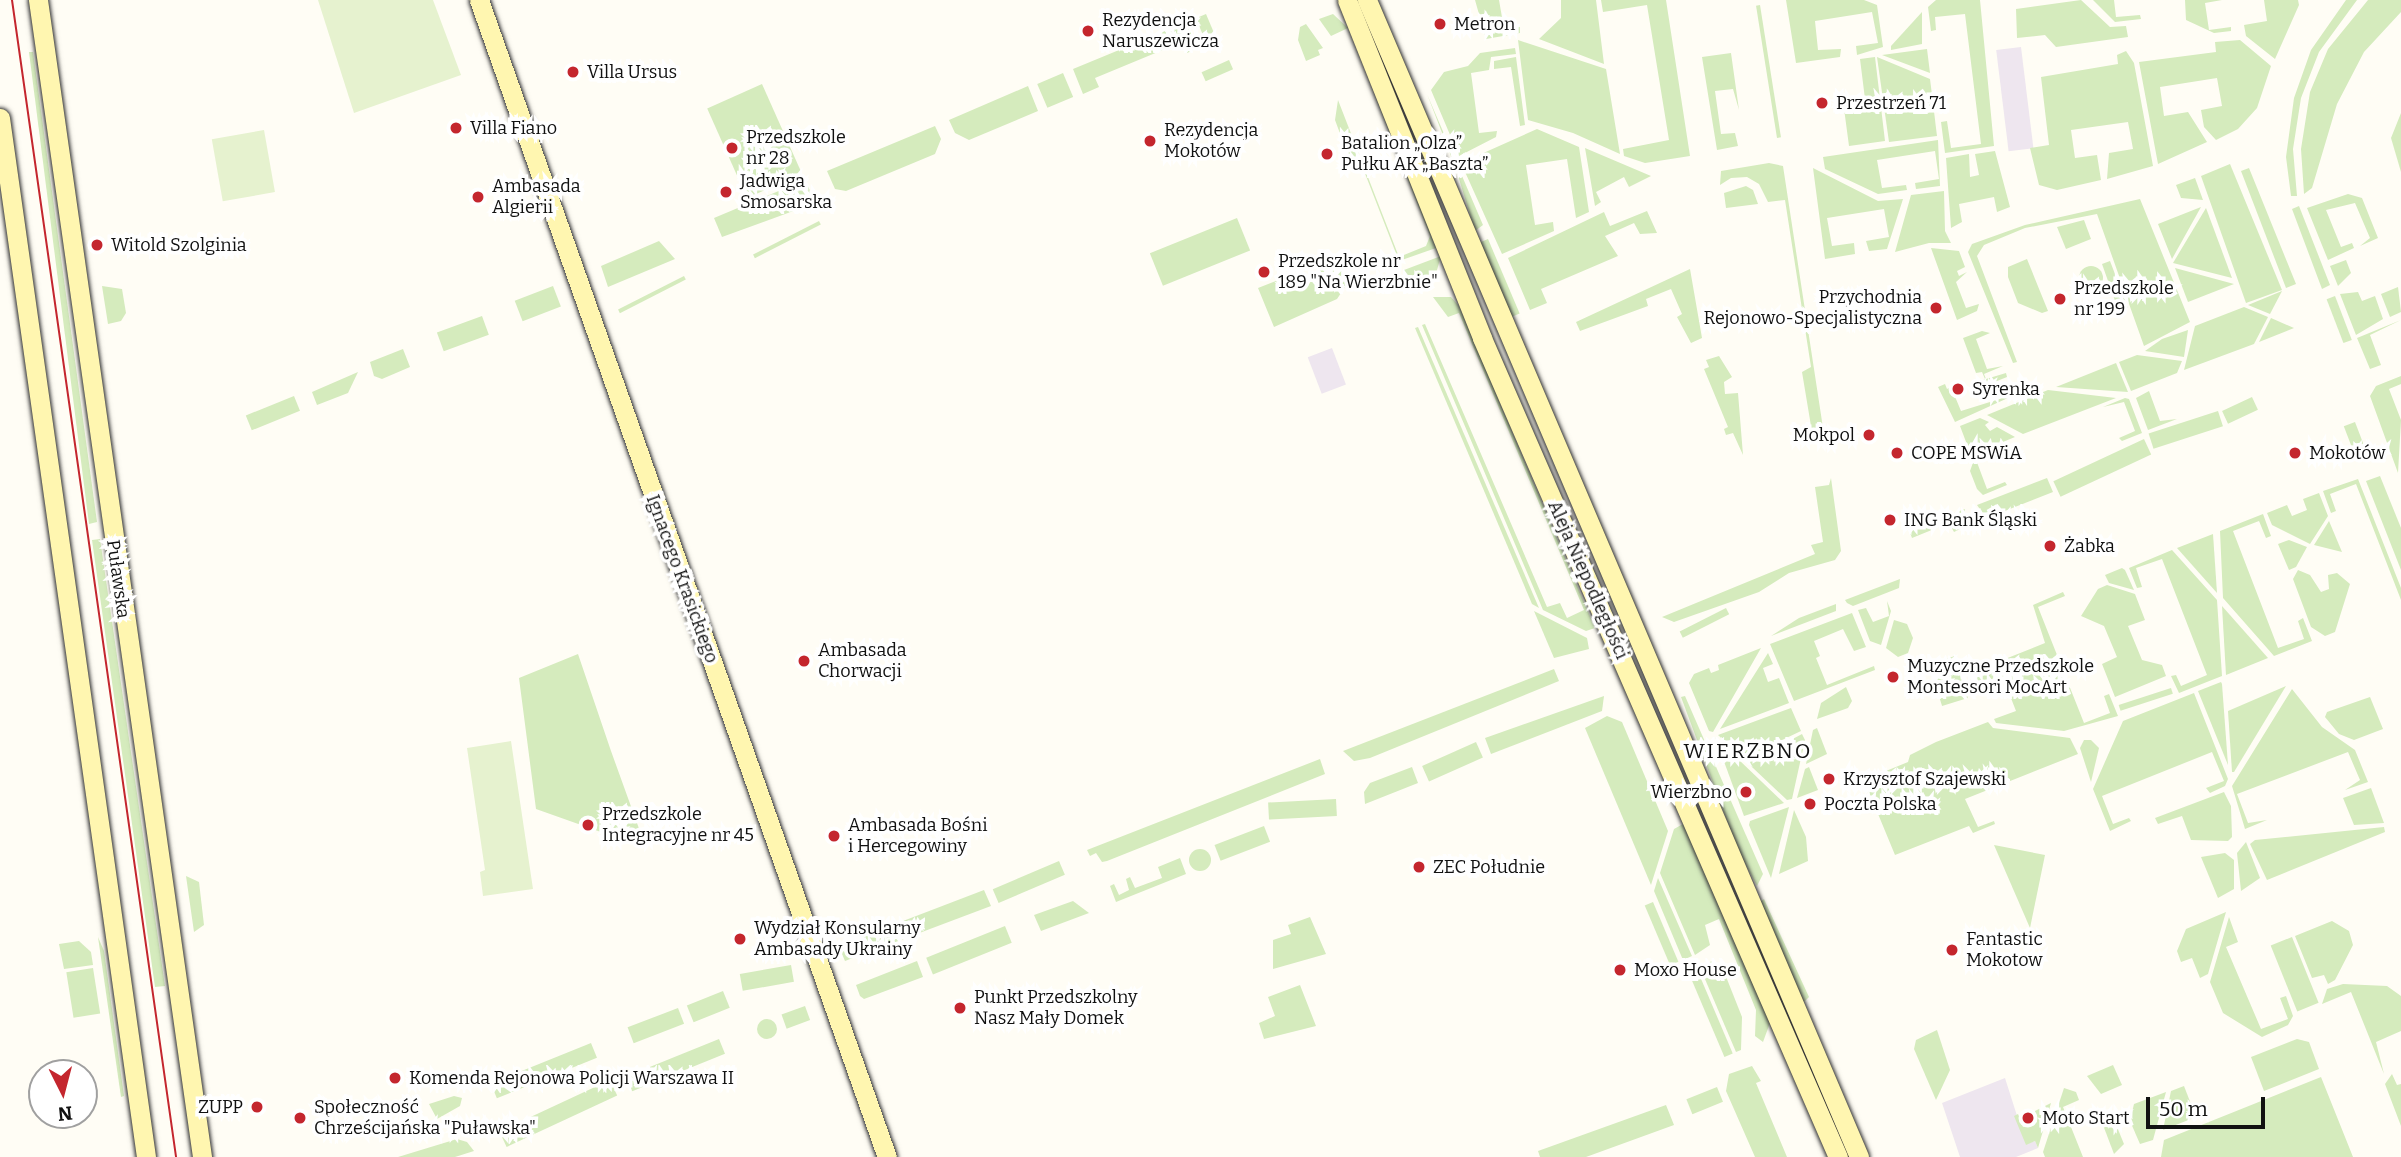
<!DOCTYPE html>
<meta charset="utf-8">
<style>
body{margin:0}
#map{position:relative;width:2401px;height:1157px;overflow:hidden;background:#fffdf5;font-family:Bitter,serif}
div>[style]{position:absolute}
.industrial>*{inset:0;background:#eee6ef;transform-origin:0 0}
.green>*{inset:0;background:#d5ebbd;transform-origin:0 0}
.round{border-radius:50%}
.pitch>*{inset:0;background:#e6f2cf;transform-origin:0 0}
.roads{filter:drop-shadow(0 0 2px #333) drop-shadow(0 0 2px #333)}
.secondary>*{height:19px;margin:-9.5px;padding:0 9.5px;transform-origin:9.5px;border-radius:9.5px;background:#fff6b0}
.tram>*{height:2px;margin:-1px;padding:0 1px;transform-origin:1px;border-radius:1px;background:#c4262e}
.dots>*{width:19px;height:19px;translate:-50% -50%;box-sizing:border-box;border:4px solid #fff;border-radius:50%}
span{translate:-50% -50%;white-space:nowrap;text-align:center;line-height:1.15;-webkit-text-stroke:7px #fff;paint-order:stroke}
.poi-label{font-size:18px;color:#111}
.left{translate:0 -50%;text-align:left}
.right{translate:-100% -50%;text-align:right}
.street-label{font-size:18px;color:#111}
.quarter-label{font-size:21px;color:#111;letter-spacing:2px}
.north{position:absolute;left:28px;top:1059px;width:70px;height:70px;box-sizing:border-box;background:#fff;border:2px solid #a0a0a0;border-radius:50%;rotate:174deg;font-size:19px;font-weight:700;line-height:28px;text-align:center;color:#111}
.north::after{content:'';display:block;margin:auto;width:24px;height:32px;background:#c4262e;clip-path:polygon(50% 0,100% 100%,50% 72%,0 100%)}
.scale{position:absolute;left:2146px;top:1097px;width:119px;height:32px;box-sizing:border-box;border:4px solid #111;border-top:0;padding-left:9px;font-size:21px;line-height:24px;white-space:nowrap;color:#111;-webkit-text-stroke:5px #fff;paint-order:stroke}
</style>
<div id="map">
<div class="industrial">
<i style="left:2021px;top:47px;width:102px;height:25px;rotate:83deg"></i>
<i style="left:1332px;top:348px;width:39px;height:26px;rotate:69deg"></i>
<i style="clip-path:polygon(2005px 1078px,2026px 1144px,2035px 1141px,2038px 1148px,2016px 1157px,1960px 1157px,1942px 1103px)"></i>
</div>
<div class="green">
<i style="clip-path:polygon(1475px 0,1499px 0,1504px 29px,1520px 27px,1520px 33px,1486px 39px)"></i>
<i style="clip-path:polygon(1561px 0,1596px 0,1604px 64px,1539px 39px,1561px 18px)"></i>
<i style="clip-path:polygon(1601px 0,1666px 0,1690px 156px,1645px 163px,1624px 156px,1623px 149px,1669px 140px,1647px 5px,1603px 12px)"></i>
<i style="clip-path:polygon(1786px 0,1864px 0,1877px 5px,1883px 47px,1857px 55px,1856px 46px,1878px 43px,1872px 12px,1815px 21px,1818px 50px,1841px 49px,1840px 57px,1796px 63px)"></i>
<i style="clip-path:polygon(1936px 0,1980px 0,1994px 146px,1945px 153px,1941px 122px,1947px 121px,1951px 148px,1981px 144px,1965px 14px,1935px 17px,1936px 30px,1931px 31px,1928px 7px)"></i>
<i style="clip-path:polygon(2081px 0,2110px 27px,2126px 26px,2128px 37px,2056px 47px,2045px 35px,2017px 38px,2016px 9px)"></i>
<i style="clip-path:polygon(2093px 0,2114px 0,2116px 17px,2140px 15px,2141px 19px,2115px 22px)"></i>
<i style="clip-path:polygon(2185px 0,2222px 0,2205px 3px,2209px 30px,2231px 27px,2231px 31px,2214px 33px,2186px 20px)"></i>
<i style="clip-path:polygon(2264px 0,2298px 0,2299px 5px,2275px 59px,2246px 36px,2244px 25px,2267px 21px)"></i>
<i style="clip-path:polygon(2346px 0,2357px 0,2319px 52px,2301px 98px,2293px 149px,2297px 196px,2291px 196px,2286px 157px,2294px 98px,2311px 50px)"></i>
<i style="clip-path:polygon(2368px 0,2401px 0,2401px 12px,2364px 52px,2337px 104px,2312px 188px,2304px 194px,2301px 149px,2310px 92px,2328px 49px)"></i>
<i style="left:1760px;top:5px;width:134px;height:4px;rotate:81deg"></i>
<i style="clip-path:polygon(1922px 12px,1922px 44px,1891px 50px,1891px 46px)"></i>
<i style="left:1206px;top:14px;width:26px;height:11px;rotate:67deg"></i>
<i style="clip-path:polygon(1333px 14px,1348px 28px,1331px 36px,1319px 19px)"></i>
<i style="clip-path:polygon(1187px 22px,1198px 48px,1187px 53px,1182px 42px,1095px 78px,1099px 87px,1083px 94px,1073px 69px)"></i>
<i style="clip-path:polygon(1306px 24px,1323px 48px,1318px 50px,1320px 55px,1306px 61px,1298px 40px,1300px 27px)"></i>
<i style="clip-path:polygon(1518px 40px,1606px 69px,1620px 154px,1573px 133px,1528px 120px)"></i>
<i style="clip-path:polygon(2240px 40px,2271px 66px,2257px 108px,2238px 129px,2216px 140px,2204px 127px,2201px 110px,2222px 106px,2217px 78px,2160px 87px,2164px 116px,2188px 112px,2207px 142px,2158px 164px,2139px 62px,2216px 52px,2215px 42px)"></i>
<i style="clip-path:polygon(1515px 48px,1516px 54px,1491px 57px,1489px 70px,1471px 73px,1479px 133px,1497px 131px,1496px 137px,1459px 156px,1431px 90px,1444px 72px,1468px 66px,1480px 53px)"></i>
<i style="clip-path:polygon(1927px 49px,1930px 73px,1882px 55px)"></i>
<i style="clip-path:polygon(2126px 51px,2134px 63px,2153px 166px,2107px 179px,2109px 153px,2133px 149px,2128px 122px,2071px 130px,2075px 158px,2097px 155px,2101px 180px,2057px 190px,2039px 185px,2030px 148px,2049px 145px,2041px 77px,2118px 64px,2117px 55px)"></i>
<i style="clip-path:polygon(29px 52px,33px 52px,97px 522px,89px 524px)"></i>
<i style="clip-path:polygon(1731px 53px,1739px 110px,1733px 89px,1715px 91px,1721px 134px,1735px 133px,1738px 146px,1717px 150px,1702px 57px)"></i>
<i style="clip-path:polygon(1516px 57px,1525px 125px,1520px 126px,1511px 67px,1494px 69px,1494px 61px)"></i>
<i style="clip-path:polygon(1875px 57px,1885px 141px,1849px 146px,1843px 101px,1865px 99px,1860px 59px)"></i>
<i style="clip-path:polygon(1877px 57px,1930px 79px,1937px 136px,1889px 142px)"></i>
<i style="left:1229px;top:60px;width:10px;height:30px;rotate:66deg"></i>
<i style="clip-path:polygon(1365px 71px,1436px 248px,1399px 261px,1359px 158px,1348px 155px,1335px 120px,1338px 100px,1399px 257px,1426px 246px,1430px 236px)"></i>
<i style="left:1063px;top:73px;width:26px;height:28px;rotate:67deg"></i>
<i style="left:762px;top:84px;width:98px;height:60px;rotate:66deg"></i>
<i style="clip-path:polygon(1028px 86px,1038px 111px,969px 140px,955px 133px,949px 120px)"></i>
<i style="clip-path:polygon(1427px 94px,1483px 225px,1475px 231px,1456px 169px)"></i>
<i style="clip-path:polygon(2401px 113px,2401px 172px,2391px 138px)"></i>
<i style="clip-path:polygon(935px 126px,941px 139px,935px 154px,846px 191px,835px 189px,827px 171px)"></i>
<i style="clip-path:polygon(1537px 129px,1579px 147px,1589px 212px,1576px 218px,1567px 159px,1526px 165px,1535px 225px,1553px 222px,1554px 231px,1502px 254px,1461px 163px)"></i>
<i style="clip-path:polygon(1938px 140px,1940px 186px,1916px 189px,1915px 183px,1939px 179px,1935px 151px,1877px 160px,1882px 188px,1906px 185px,1907px 190px,1878px 194px,1825px 169px,1823px 157px)"></i>
<i style="clip-path:polygon(1585px 148px,1651px 176px,1629px 187px,1624px 177px,1596px 192px,1601px 202px,1595px 206px)"></i>
<i style="clip-path:polygon(1995px 151px,2010px 207px,1997px 212px,1994px 197px,1959px 204px,1962px 222px,1951px 228px,1946px 158px,1969px 154px,1970px 177px,1979px 175px,1975px 154px)"></i>
<i style="clip-path:polygon(1769px 163px,1783px 166px,1825px 441px,1814px 444px,1802px 372px,1811px 367px,1785px 200px,1768px 202px,1759px 184px,1747px 177px,1731px 178px,1720px 185px,1721px 171px)"></i>
<i style="clip-path:polygon(2230px 164px,2282px 290px,2246px 303px,2201px 176px)"></i>
<i style="clip-path:polygon(1813px 168px,1878px 201px,1903px 199px,1887px 249px,1869px 251px,1866px 241px,1889px 237px,1884px 209px,1827px 218px,1832px 246px,1854px 243px,1855px 254px,1825px 259px)"></i>
<i style="clip-path:polygon(2249px 168px,2296px 284px,2286px 288px,2241px 171px)"></i>
<i style="clip-path:polygon(2195px 178px,2203px 200px,2181px 198px,2176px 185px)"></i>
<i style="clip-path:polygon(805px 180px,812px 195px,807px 206px,722px 237px,714px 218px)"></i>
<i style="clip-path:polygon(1746px 186px,1753px 190px,1758px 204px,1726px 208px,1724px 193px)"></i>
<i style="clip-path:polygon(1944px 191px,1945px 231px,1951px 243px,1929px 243px,1895px 252px,1911px 195px)"></i>
<i style="clip-path:polygon(2348px 194px,2362px 198px,2378px 238px,2360px 246px,2370px 238px,2355px 203px,2326px 210px,2341px 247px,2352px 243px,2354px 248px,2328px 260px,2307px 208px)"></i>
<i style="clip-path:polygon(2140px 199px,2190px 322px,2144px 346px,2097px 214px,2025px 228px,1984px 245px,1977px 256px,2017px 362px,2013px 363px,1968px 252px,1972px 244px,2025px 225px)"></i>
<i style="clip-path:polygon(2299px 206px,2330px 285px,2322px 289px,2292px 209px)"></i>
<i style="clip-path:polygon(2201px 207px,2172px 259px,2158px 224px)"></i>
<i style="clip-path:polygon(2206px 208px,2232px 278px,2173px 263px)"></i>
<i style="clip-path:polygon(1647px 211px,1657px 233px,1640px 234px,1634px 223px,1605px 236px,1618px 256px,1541px 289px,1547px 303px,1530px 310px,1508px 258px,1604px 212px,1610px 226px)"></i>
<i style="left:1237px;top:218px;width:35px;height:94px;rotate:68deg"></i>
<i style="clip-path:polygon(2084px 220px,2091px 239px,2066px 249px,2057px 227px)"></i>
<i style="left:819px;top:221px;width:4px;height:74px;rotate:63deg"></i>
<i style="left:1488px;top:239px;width:81px;height:9px;rotate:67deg"></i>
<i style="clip-path:polygon(659px 241px,675px 259px,608px 287px,601px 266px)"></i>
<i style="clip-path:polygon(1931px 248px,1959px 251px,1965px 267px,1957px 271px,1959px 276px,1967px 272px,1956px 282px,1966px 308px,1979px 304px,1977px 311px,1957px 320px)"></i>
<i style="clip-path:polygon(1441px 256px,1435px 277px,1417px 285px,1407px 277px,1404px 270px)"></i>
<i style="clip-path:polygon(2027px 259px,2048px 311px,2042px 313px,2018px 303px,2008px 277px,2008px 267px)"></i>
<i style="clip-path:polygon(2346px 260px,2351px 273px,2338px 286px,2330px 266px)"></i>
<i style="clip-path:polygon(1323px 261px,1341px 270px,1349px 281px,1337px 299px,1274px 327px,1258px 288px,1289px 276px,1295px 290px,1308px 286px)"></i>
<i style="clip-path:polygon(2110px 261px,2128px 308px,2118px 309px,2102px 264px)"></i>
<i class="round" style="left:2079px;top:266px;width:24px;height:24px"></i>
<i style="clip-path:polygon(2175px 268px,2234px 284px,2188px 302px)"></i>
<i style="clip-path:polygon(1690px 269px,1702px 338px,1691px 343px,1677px 317px,1682px 314px,1671px 289px,1646px 299px,1648px 306px,1580px 331px,1576px 322px)"></i>
<i style="left:684px;top:276px;width:4px;height:74px;rotate:63deg"></i>
<i style="clip-path:polygon(102px 286px,122px 289px,126px 313px,121px 321px,108px 324px)"></i>
<i style="left:553px;top:286px;width:22px;height:41px;rotate:69deg"></i>
<i style="clip-path:polygon(2398px 287px,2401px 312px,2390px 317px,2381px 294px)"></i>
<i style="clip-path:polygon(2282px 291px,2270px 314px,2248px 305px)"></i>
<i style="clip-path:polygon(2358px 292px,2362px 301px,2375px 296px,2383px 319px,2356px 335px,2340px 294px)"></i>
<i style="left:2335px;top:296px;width:47px;height:9px;rotate:69deg"></i>
<i style="clip-path:polygon(1433px 297px,1451px 297px,1459px 306px,1595px 628px,1586px 631px,1543px 610px,1422px 325px,1425px 324px,1547px 607px,1560px 603px,1567px 618px,1584px 610px,1459px 313px,1448px 317px)"></i>
<i style="clip-path:polygon(2244px 307px,2268px 317px,2254px 344px,2184px 370px,2195px 326px)"></i>
<i style="left:482px;top:316px;width:20px;height:48px;rotate:70deg"></i>
<i style="clip-path:polygon(2271px 318px,2294px 328px,2259px 342px)"></i>
<i style="clip-path:polygon(2401px 320px,2370px 335px,2381px 365px,2370px 369px,2357px 338px)"></i>
<i style="clip-path:polygon(1418px 327px,1539px 608px,1532px 604px,1415px 328px)"></i>
<i style="clip-path:polygon(2188px 330px,2184px 357px,2145px 351px,2162px 339px)"></i>
<i style="clip-path:polygon(1982px 331px,1990px 333px,1976px 339px,1987px 369px,2003px 366px,1984px 374px,1986px 379px,2006px 373px,2007px 377px,1982px 387px,1980px 382px,1985px 379px,1982px 372px,1976px 373px,1963px 338px)"></i>
<i style="clip-path:polygon(403px 349px,410px 367px,382px 379px,374px 376px,370px 362px)"></i>
<i style="clip-path:polygon(2137px 355px,2182px 361px,2177px 373px,2131px 391px,2119px 362px)"></i>
<i style="clip-path:polygon(1719px 356px,1732px 377px,1724px 382px,1725px 394px,1738px 393px,1743px 455px,1733px 433px,1726px 435px,1724px 429px,1728px 427px,1704px 369px,1709px 367px,1706px 360px)"></i>
<i style="clip-path:polygon(2116px 363px,2128px 392px,2056px 387px)"></i>
<i style="clip-path:polygon(358px 372px,348px 393px,317px 405px,312px 392px)"></i>
<i style="clip-path:polygon(2401px 376px,2401px 384px,2389px 389px,2401px 420px,2398px 473px,2370px 396px,2376px 386px)"></i>
<i style="clip-path:polygon(1945px 384px,1947px 389px,1951px 387px,1961px 411px,2019px 393px,1955px 422px,1938px 387px)"></i>
<i style="clip-path:polygon(2048px 390px,2116px 398px,2023px 434px,1987px 415px)"></i>
<i style="clip-path:polygon(2149px 391px,2160px 421px,2177px 419px,2148px 430px,2136px 398px)"></i>
<i style="left:294px;top:396px;width:16px;height:52px;rotate:68deg"></i>
<i style="left:2252px;top:397px;width:14px;height:33px;rotate:65deg"></i>
<i style="clip-path:polygon(2125px 398px,2129px 399px,2142px 433px,2122px 441px,2119px 438px,2135px 431px,2124px 402px,2103px 407px)"></i>
<i style="left:2218px;top:411px;width:16px;height:73px;rotate:72deg"></i>
<i style="clip-path:polygon(1980px 418px,1989px 422px,1985px 425px,1990px 431px,1997px 427px,2015px 437px,1971px 455px,1960px 426px)"></i>
<i style="left:2355px;top:422px;width:31px;height:12px;rotate:69deg"></i>
<i style="left:2144px;top:439px;width:17px;height:100px;rotate:65deg"></i>
<i style="clip-path:polygon(1975px 457px,1987px 489px,2005px 482px,2007px 485px,1983px 495px,1977px 489px,1970px 471px)"></i>
<i style="clip-path:polygon(2380px 476px,2401px 528px,2401px 570px,2366px 481px)"></i>
<i style="clip-path:polygon(1831px 478px,1841px 551px,1835px 560px,1789px 573px,1759px 592px,1674px 622px,1662px 617px,1815px 554px,1811px 545px,1823px 542px,1815px 487px,1829px 485px)"></i>
<i style="clip-path:polygon(2047px 478px,2053px 492px,1992px 516px,1984px 515px,1977px 505px)"></i>
<i style="clip-path:polygon(2358px 479px,2401px 588px,2401px 600px,2356px 484px,2330px 494px,2336px 511px,2331px 513px,2323px 491px)"></i>
<i style="clip-path:polygon(2319px 493px,2328px 516px,2310px 544px,2272px 525px,2267px 513px,2287px 505px,2292px 516px,2307px 510px,2303px 499px)"></i>
<i style="clip-path:polygon(1965px 509px,1960px 529px,1954px 532px,1949px 523px,1912px 538px,1909px 530px)"></i>
<i style="clip-path:polygon(2263px 514px,2271px 536px,2266px 538px,2259px 521px,2233px 531px,2278px 648px,2304px 639px,2298px 621px,2303px 618px,2312px 641px,2274px 656px,2223px 598px,2220px 531px)"></i>
<i style="clip-path:polygon(2329px 521px,2342px 552px,2314px 545px)"></i>
<i style="clip-path:polygon(2213px 534px,2217px 593px,2177px 548px)"></i>
<i style="clip-path:polygon(100px 539px,165px 986px,155px 987px,92px 540px)"></i>
<i style="clip-path:polygon(2289px 540px,2307px 547px,2296px 567px,2289px 570px,2278px 544px)"></i>
<i style="clip-path:polygon(2172px 550px,2217px 600px,2222px 676px,2179px 693px,2171px 676px,2176px 675px,2181px 686px,2207px 675px,2162px 559px,2136px 568px,2142px 587px,2137px 588px,2129px 568px)"></i>
<i style="clip-path:polygon(2122px 568px,2125px 570px,2134px 590px,2109px 583px,2105px 575px)"></i>
<i style="clip-path:polygon(2298px 570px,2310px 575px,2321px 592px,2329px 589px,2328px 575px,2337px 573px,2350px 584px,2335px 632px,2325px 636px,2311px 627px,2293px 579px)"></i>
<i style="clip-path:polygon(1900px 579px,1899px 588px,1853px 606px,1847px 603px,1845px 600px)"></i>
<i style="clip-path:polygon(2107px 585px,2135px 594px,2145px 620px,2128px 626px,2142px 660px,2162px 665px,2166px 676px,2115px 697px,2102px 664px,2117px 657px,2104px 626px,2081px 616px,2098px 589px)"></i>
<i style="clip-path:polygon(2063px 592px,2065px 596px,2038px 607px,2084px 723px,2110px 713px,2104px 696px,2109px 694px,2118px 716px,2064px 731px,1996px 723px,1994px 719px,2016px 711px,2002px 675px,1979px 684px,1975px 671px,2045px 643px,2033px 605px)"></i>
<i style="clip-path:polygon(1887px 601px,1891px 611px,1881px 645px,1870px 641px,1858px 610px,1866px 608px,1873px 622px,1889px 616px)"></i>
<i style="clip-path:polygon(1836px 604px,1836px 611px,1771px 636px,1799px 618px)"></i>
<i style="clip-path:polygon(2222px 606px,2268px 658px,2226px 675px)"></i>
<i style="left:1726px;top:608px;width:7px;height:52px;rotate:63deg"></i>
<i style="clip-path:polygon(1534px 611px,1587px 638px,1589px 649px,1554px 658px)"></i>
<i style="clip-path:polygon(1852px 613px,1866px 647px,1854px 651px,1843px 629px,1814px 641px,1820px 656px,1816px 658px,1827px 685px,1874px 666px,1875px 670px,1794px 701px,1770px 644px)"></i>
<i style="clip-path:polygon(1894px 620px,1907px 624px,1913px 638px,1908px 653px,1898px 657px,1886px 648px)"></i>
<i style="clip-path:polygon(1761px 648px,1713px 732px,1709px 731px,1689px 683px,1694px 674px,1709px 668px,1711px 673px,1719px 670px,1718px 665px)"></i>
<i style="clip-path:polygon(1768px 653px,1773px 664px,1763px 668px,1768px 682px,1779px 678px,1789px 703px,1720px 729px)"></i>
<i style="clip-path:polygon(578px 654px,611px 751px,646px 848px,536px 809px,519px 678px)"></i>
<i style="left:1955px;top:656px;width:44px;height:27px;rotate:73deg"></i>
<i style="clip-path:polygon(1554px 669px,1559px 681px,1370px 758px,1354px 761px,1343px 751px)"></i>
<i style="clip-path:polygon(2221px 682px,2222px 684px,2228px 765px,2198px 691px)"></i>
<i style="clip-path:polygon(2286px 686px,2234px 772px,2232px 772px,2228px 711px)"></i>
<i style="clip-path:polygon(1846px 687px,1852px 701px,1848px 708px,1817px 719px,1821px 703px)"></i>
<i style="left:2171px;top:688px;width:6px;height:55px;rotate:72deg"></i>
<i style="clip-path:polygon(2292px 689px,2322px 727px,2355px 750px,2368px 782px,2345px 790px,2360px 780px,2348px 752px,2237px 794px,2248px 823px,2267px 820px,2245px 829px,2232px 786px)"></i>
<i style="clip-path:polygon(2194px 693px,2228px 779px,2225px 786px,2210px 793px,2206px 788px,2224px 781px,2212px 752px,2102px 796px,2113px 824px,2129px 818px,2131px 821px,2110px 831px,2093px 789px,2123px 721px)"></i>
<i style="clip-path:polygon(1604px 696px,1602px 711px,1491px 754px,1485px 738px)"></i>
<i style="clip-path:polygon(1685px 696px,1763px 874px,1757px 886px,1738px 850px,1681px 697px)"></i>
<i style="clip-path:polygon(2370px 697px,2383px 729px,2354px 740px,2339px 734px,2325px 717px,2327px 712px)"></i>
<i style="clip-path:polygon(1791px 708px,1801px 731px,1780px 741px,1787px 742px,1802px 734px,1805px 740px,1792px 799px,1787px 800px,1718px 735px)"></i>
<i style="clip-path:polygon(1607px 716px,1622px 722px,1668px 831px,1651px 885px,1585px 728px)"></i>
<i style="clip-path:polygon(1988px 722px,1993px 728px,2070px 738px,2078px 754px,1965px 799px,1978px 827px,1994px 821px,1995px 824px,1973px 833px,1969px 826px,1895px 855px,1864px 780px,1908px 762px,1910px 755px,1936px 742px)"></i>
<i style="clip-path:polygon(1817px 728px,1827px 754px,1806px 764px,1813px 730px)"></i>
<i style="clip-path:polygon(1715px 737px,1784px 803px,1744px 816px)"></i>
<i style="clip-path:polygon(2084px 740px,2091px 740px,2099px 748px,2091px 782px,2080px 748px)"></i>
<i style="left:1476px;top:742px;width:17px;height:59px;rotate:66deg"></i>
<i style="clip-path:polygon(1320px 759px,1325px 774px,1107px 861px,1102px 862px,1096px 853px,1090px 856px,1087px 850px)"></i>
<i style="clip-path:polygon(1412px 767px,1418px 783px,1365px 804px,1364px 792px,1370px 783px)"></i>
<i style="clip-path:polygon(1809px 767px,1818px 790px,1797px 798px,1805px 769px)"></i>
<i style="clip-path:polygon(2371px 788px,2384px 823px,2354px 825px,2343px 798px)"></i>
<i style="clip-path:polygon(2224px 792px,2231px 806px,2232px 837px,2228px 841px,2191px 840px,2182px 816px,2158px 824px,2155px 818px)"></i>
<i style="left:1336px;top:799px;width:17px;height:68px;rotate:87deg"></i>
<i style="clip-path:polygon(1789px 807px,1771px 878px,1749px 825px,1750px 821px)"></i>
<i style="clip-path:polygon(1794px 810px,1806px 837px,1808px 861px,1779px 874px)"></i>
<i style="clip-path:polygon(1683px 824px,1770px 1023px,1763px 1042px,1755px 1036px,1756px 1010px,1719px 919px,1705px 925px,1710px 945px,1695px 955px,1660px 873px,1674px 829px)"></i>
<i style="left:1264px;top:826px;width:17px;height:53px;rotate:69deg"></i>
<i style="clip-path:polygon(2384px 827px,2385px 832px,2267px 880px,2250px 844px,2255px 840px)"></i>
<i style="clip-path:polygon(2246px 842px,2260px 878px,2241px 891px,2237px 853px)"></i>
<i style="clip-path:polygon(1994px 845px,2045px 855px,2030px 928px)"></i>
<i class="round" style="left:1189px;top:849px;width:22px;height:22px"></i>
<i style="clip-path:polygon(2225px 853px,2234px 860px,2234px 889px,2218px 898px,2201px 857px)"></i>
<i style="clip-path:polygon(1180px 858px,1186px 874px,1116px 902px,1110px 886px,1114px 884px,1119px 895px,1129px 890px,1126px 879px,1130px 877px,1135px 888px,1162px 878px,1158px 867px)"></i>
<i style="left:1059px;top:861px;width:15px;height:72px;rotate:67deg"></i>
<i style="clip-path:polygon(186px 876px,199px 882px,204px 925px,194px 932px)"></i>
<i style="clip-path:polygon(1658px 878px,1692px 956px,1683px 960px,1654px 891px)"></i>
<i style="clip-path:polygon(984px 890px,991px 906px,845px 961px,840px 949px,843px 944px)"></i>
<i style="clip-path:polygon(1764px 899px,1809px 997px,1804px 1002px,1760px 902px)"></i>
<i style="clip-path:polygon(1073px 901px,1089px 913px,1041px 931px,1034px 915px)"></i>
<i style="left:1653px;top:902px;width:65px;height:9px;rotate:67deg"></i>
<i style="clip-path:polygon(2226px 912px,2208px 974px,2200px 978px,2192px 958px,2181px 962px,2177px 951px,2186px 929px)"></i>
<i style="clip-path:polygon(1310px 917px,1326px 954px,1273px 969px,1273px 940px,1291px 934px,1288px 925px)"></i>
<i style="clip-path:polygon(2229px 917px,2238px 942px,2226px 947px,2261px 1029px,2288px 1019px,2280px 998px,2286px 996px,2293px 1016px,2288px 1025px,2262px 1037px,2223px 1013px,2210px 982px)"></i>
<i style="clip-path:polygon(2332px 921px,2349px 931px,2353px 945px,2335px 980px,2328px 984px,2324px 975px,2312px 978px,2295px 936px)"></i>
<i style="left:1005px;top:926px;width:18px;height:85px;rotate:68deg"></i>
<i style="clip-path:polygon(98px 937px,104px 951px,124px 1096px,121px 1097px)"></i>
<i style="left:2292px;top:937px;width:71px;height:23px;rotate:68deg"></i>
<i style="clip-path:polygon(79px 941px,91px 952px,93px 965px,64px 969px,59px 944px)"></i>
<i style="clip-path:polygon(917px 961px,923px 977px,864px 999px,860px 996px,856px 985px)"></i>
<i style="clip-path:polygon(1713px 961px,1723px 969px,1742px 1017px,1741px 1050px,1736px 1052px,1699px 965px)"></i>
<i style="left:791px;top:965px;width:17px;height:52px;rotate:80deg"></i>
<i style="left:1696px;top:967px;width:94px;height:9px;rotate:67deg"></i>
<i style="left:93px;top:968px;width:46px;height:27px;rotate:81deg"></i>
<i style="clip-path:polygon(2343px 984px,2387px 986px,2401px 996px,2401px 1031px,2376px 1042px,2384px 1074px,2351px 992px,2322px 1004px,2327px 989px)"></i>
<i style="clip-path:polygon(1300px 985px,1316px 1026px,1264px 1039px,1259px 1023px,1275px 1016px,1268px 997px)"></i>
<i style="left:723px;top:991px;width:18px;height:39px;rotate:68deg"></i>
<i style="left:805px;top:1006px;width:15px;height:25px;rotate:70deg"></i>
<i style="left:678px;top:1008px;width:17px;height:54px;rotate:69deg"></i>
<i class="round" style="left:757px;top:1019px;width:20px;height:20px"></i>
<i style="clip-path:polygon(1937px 1030px,1950px 1070px,1936px 1100px,1914px 1049px,1916px 1040px)"></i>
<i style="left:719px;top:1039px;width:16px;height:100px;rotate:68deg"></i>
<i style="clip-path:polygon(2297px 1039px,2309px 1042px,2319px 1069px,2264px 1091px,2251px 1057px)"></i>
<i style="left:591px;top:1043px;width:16px;height:108px;rotate:68deg"></i>
<i style="clip-path:polygon(2113px 1065px,2122px 1085px,2101px 1094px,2087px 1076px)"></i>
<i style="clip-path:polygon(1752px 1066px,1761px 1081px,1756px 1083px,1787px 1157px,1755px 1157px,1726px 1091px,1729px 1074px)"></i>
<i style="clip-path:polygon(2392px 1074px,2397px 1085px,2401px 1084px,2401px 1126px,2385px 1084px)"></i>
<i style="clip-path:polygon(2321px 1077px,2353px 1157px,2161px 1157px,2164px 1140px)"></i>
<i style="left:610px;top:1080px;width:17px;height:122px;rotate:65deg"></i>
<i style="clip-path:polygon(2184px 1086px,2196px 1117px,2163px 1130px,2171px 1091px)"></i>
<i style="left:1717px;top:1087px;width:16px;height:33px;rotate:68deg"></i>
<i style="clip-path:polygon(2064px 1088px,2076px 1092px,2079px 1100px,2063px 1107px,2083px 1157px,2045px 1157px,2043px 1152px)"></i>
<i style="clip-path:polygon(2166px 1092px,2153px 1140px,2140px 1144px,2130px 1121px,2134px 1104px)"></i>
<i style="clip-path:polygon(454px 1096px,462px 1098px,460px 1106px,437px 1119px,429px 1104px)"></i>
<i style="clip-path:polygon(2051px 1103px,2038px 1148px,2035px 1141px,2026px 1145px,2014px 1116px,2018px 1114px,2023px 1127px,2037px 1122px,2035px 1111px)"></i>
<i style="clip-path:polygon(1666px 1105px,1674px 1125px,1586px 1157px,1540px 1157px,1538px 1151px)"></i>
<i style="clip-path:polygon(2109px 1123px,2117px 1127px,2124px 1144px,2114px 1154px,2103px 1125px)"></i>
<i style="clip-path:polygon(457px 1139px,467px 1142px,474px 1151px,455px 1157px,398px 1157px)"></i>
</div>
<div class="pitch">
<i style="clip-path:polygon(318px 0,433px 0,461px 75px,354px 113px)"></i>
<i style="left:264px;top:130px;width:63px;height:53px;rotate:80deg"></i>
<i style="clip-path:polygon(511px 741px,533px 889px,483px 896px,480px 872px,485px 870px,467px 748px)"></i>
</div>
<div class="roads">
<div class="secondary">
<i style="left:38px;top:0;width:1169px;rotate:81.93deg"></i>
<i style="left:479px;top:0;width:1227px;rotate:70.58deg"></i>
<i style="left:1347px;top:0;width:364px;rotate:68.2deg"></i>
<i style="left:1482px;top:338px;width:893px;rotate:66.51deg"></i>
<i style="left:1367px;top:0;width:1257px;rotate:66.96deg"></i>
<i style="left:0;top:118px;width:1049px;rotate:82deg"></i>
</div>
</div>
<div class="tram">
<i style="left:12px;top:0;width:1169px;rotate:81.93deg"></i>
</div>
<div class="dots">
<i style="left:1440px;top:24px;background:#c4262e"></i>
<i style="left:1088px;top:31px;background:#c4262e"></i>
<i style="left:573px;top:72px;background:#c4262e"></i>
<i style="left:1822px;top:103px;background:#c4262e"></i>
<i style="left:456px;top:128px;background:#c4262e"></i>
<i style="left:1150px;top:141px;background:#c4262e"></i>
<i style="left:732px;top:148px;background:#c4262e"></i>
<i style="left:1327px;top:154px;background:#c4262e"></i>
<i style="left:726px;top:192px;background:#c4262e"></i>
<i style="left:478px;top:197px;background:#c4262e"></i>
<i style="left:97px;top:245px;background:#c4262e"></i>
<i style="left:1264px;top:272px;background:#c4262e"></i>
<i style="left:2060px;top:299px;background:#c4262e"></i>
<i style="left:1936px;top:308px;background:#c4262e"></i>
<i style="left:1958px;top:389px;background:#c4262e"></i>
<i style="left:1869px;top:435px;background:#c4262e"></i>
<i style="left:1897px;top:453px;background:#c4262e"></i>
<i style="left:2295px;top:453px;background:#c4262e"></i>
<i style="left:1890px;top:520px;background:#c4262e"></i>
<i style="left:2050px;top:546px;background:#c4262e"></i>
<i style="left:804px;top:661px;background:#c4262e"></i>
<i style="left:1893px;top:677px;background:#c4262e"></i>
<i style="left:1829px;top:779px;background:#c4262e"></i>
<i style="left:1746px;top:792px;background:#c4262e"></i>
<i style="left:1810px;top:804px;background:#c4262e"></i>
<i style="left:588px;top:825px;background:#c4262e"></i>
<i style="left:834px;top:836px;background:#c4262e"></i>
<i style="left:1419px;top:867px;background:#c4262e"></i>
<i style="left:740px;top:939px;background:#c4262e"></i>
<i style="left:1952px;top:950px;background:#c4262e"></i>
<i style="left:1620px;top:970px;background:#c4262e"></i>
<i style="left:960px;top:1008px;background:#c4262e"></i>
<i style="left:395px;top:1078px;background:#c4262e"></i>
<i style="left:257px;top:1107px;background:#c4262e"></i>
<i style="left:300px;top:1118px;background:#c4262e"></i>
<i style="left:2028px;top:1118px;background:#c4262e"></i>
</div>
<div class="poi-label">
<span class="left" style="left:1102px;top:31px">Rezydencja<br>Naruszewicza</span>
<span class="left" style="left:1454px;top:24px">Metron</span>
<span class="left" style="left:587px;top:72px">Villa Ursus</span>
<span class="left" style="left:1836px;top:103px">Przestrzeń 71</span>
<span class="left" style="left:470px;top:128px">Villa Fiano</span>
<span class="left" style="left:1164px;top:141px">Rezydencja<br>Mokotów</span>
<span class="left" style="left:746px;top:148px">Przedszkole<br>nr 28</span>
<span class="left" style="left:1341px;top:154px">Batalion „Olza”<br>Pułku AK „Baszta”</span>
<span class="left" style="left:740px;top:192px">Jadwiga<br>Smosarska</span>
<span class="left" style="left:492px;top:197px">Ambasada<br>Algierii</span>
<span class="left" style="left:111px;top:245px">Witold Szolginia</span>
<span class="left" style="left:1278px;top:272px">Przedszkole nr<br>189 "Na Wierzbnie"</span>
<span class="left" style="left:2074px;top:299px">Przedszkole<br>nr 199</span>
<span class="right" style="left:1922px;top:308px">Przychodnia<br>Rejonowo-Specjalistyczna</span>
<span class="left" style="left:1972px;top:389px">Syrenka</span>
<span class="right" style="left:1855px;top:435px">Mokpol</span>
<span class="left" style="left:1911px;top:453px">COPE MSWiA</span>
<span class="left" style="left:2309px;top:453px">Mokotów</span>
<span class="left" style="left:1904px;top:520px">ING Bank Śląski</span>
<span class="left" style="left:2064px;top:546px">Żabka</span>
<span class="left" style="left:818px;top:661px">Ambasada<br>Chorwacji</span>
<span class="left" style="left:1907px;top:677px">Muzyczne Przedszkole<br>Montessori MocArt</span>
<span class="left" style="left:1843px;top:779px">Krzysztof Szajewski</span>
<span class="right" style="left:1732px;top:792px">Wierzbno</span>
<span class="left" style="left:1824px;top:804px">Poczta Polska</span>
<span class="left" style="left:602px;top:825px">Przedszkole<br>Integracyjne nr 45</span>
<span class="left" style="left:848px;top:836px">Ambasada Bośni<br>i Hercegowiny</span>
<span class="left" style="left:1433px;top:867px">ZEC Południe</span>
<span class="left" style="left:754px;top:939px">Wydział Konsularny<br>Ambasady Ukrainy</span>
<span class="left" style="left:1966px;top:950px">Fantastic<br>Mokotow</span>
<span class="left" style="left:1634px;top:970px">Moxo House</span>
<span class="left" style="left:974px;top:1008px">Punkt Przedszkolny<br>Nasz Mały Domek</span>
<span class="left" style="left:409px;top:1078px">Komenda Rejonowa Policji Warszawa II</span>
<span class="right" style="left:243px;top:1107px">ZUPP</span>
<span class="left" style="left:314px;top:1118px">Społeczność<br>Chrześcijańska "Puławska"</span>
<span class="left" style="left:2042px;top:1118px">Moto Start</span>
</div>
<div class="street-label">
<span style="left:118px;top:579px;rotate:82deg">Puławska</span>
<span style="left:682px;top:579px;rotate:70deg">Ignacego Krasickiego</span>
<span style="left:1588px;top:580px;rotate:66deg">Aleja Niepodległości</span>
</div>
<div class="quarter-label">
<span style="left:1748px;top:751px">WIERZBNO</span>
</div>
<div class="north">N</div>
<div class="scale">50 m</div>
</div>
